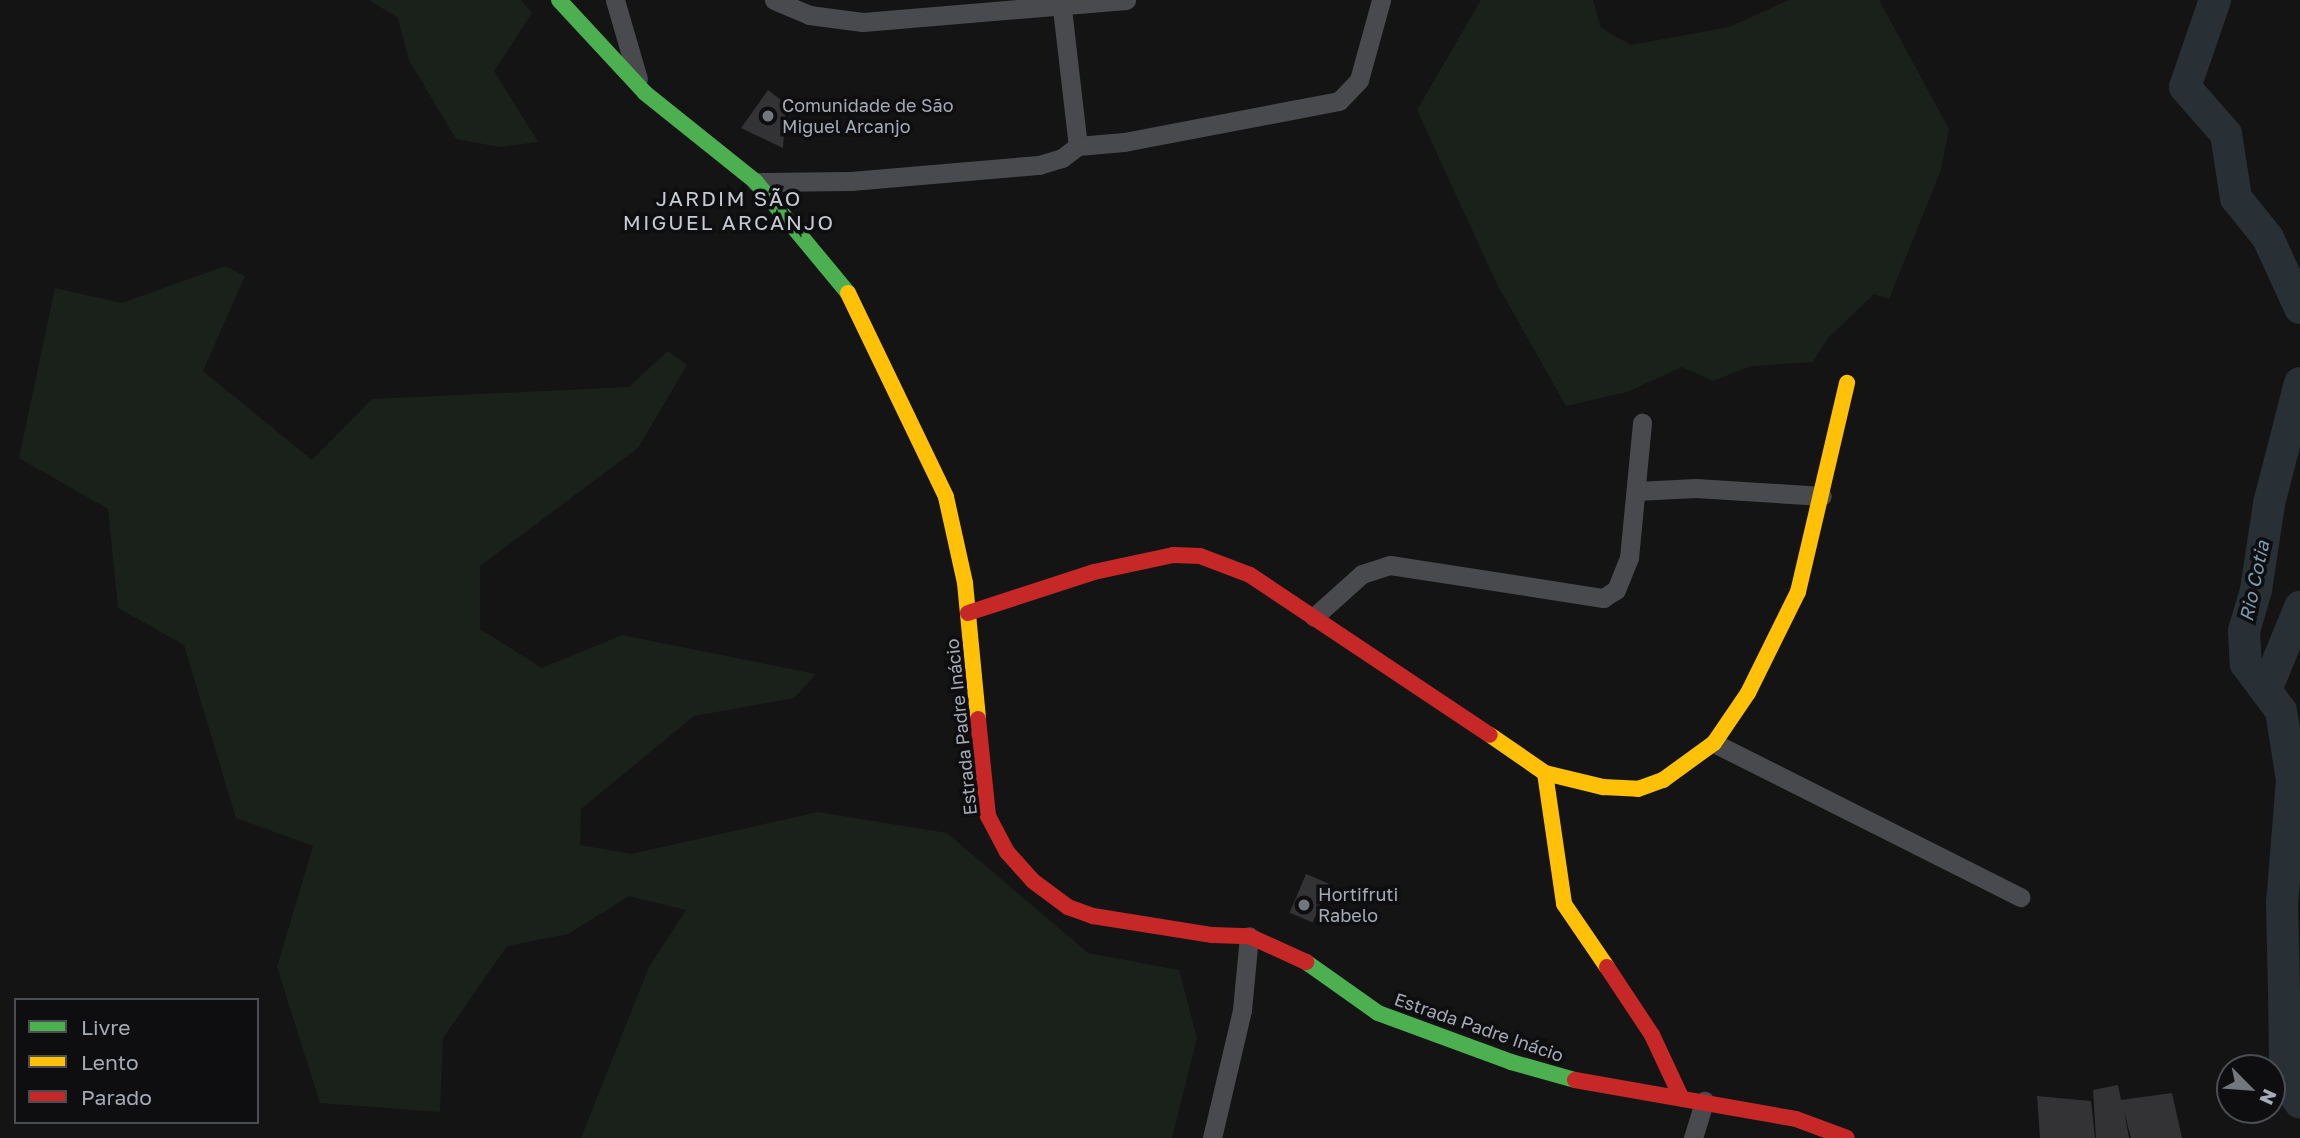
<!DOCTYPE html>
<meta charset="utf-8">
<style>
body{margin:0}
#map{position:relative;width:2300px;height:1138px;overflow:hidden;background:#141414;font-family:"Golos Text",sans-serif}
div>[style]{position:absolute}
.green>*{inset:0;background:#1a211b}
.river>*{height:32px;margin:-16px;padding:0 16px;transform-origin:16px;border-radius:16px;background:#283036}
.building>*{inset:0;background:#333335;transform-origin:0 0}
.street>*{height:19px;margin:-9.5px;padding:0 9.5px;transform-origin:9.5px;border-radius:9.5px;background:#484a4d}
.fast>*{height:16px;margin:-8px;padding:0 8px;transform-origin:8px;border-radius:8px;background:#4caf50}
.slow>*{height:16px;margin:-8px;padding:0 8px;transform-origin:8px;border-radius:8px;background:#ffc107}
.jam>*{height:16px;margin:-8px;padding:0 8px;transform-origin:8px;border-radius:8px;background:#c62828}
.dots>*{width:19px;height:19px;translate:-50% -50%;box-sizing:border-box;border:4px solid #0e0e10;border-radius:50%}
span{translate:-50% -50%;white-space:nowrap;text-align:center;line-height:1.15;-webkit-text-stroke:7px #0e0e10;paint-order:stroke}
.poi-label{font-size:18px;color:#a5abb6}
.left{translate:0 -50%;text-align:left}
.street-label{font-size:18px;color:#a5abb6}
.water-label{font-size:19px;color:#7b9cb1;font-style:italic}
.quarter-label{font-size:21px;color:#c6cad2;letter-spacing:2px}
.legend{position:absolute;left:14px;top:998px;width:245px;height:126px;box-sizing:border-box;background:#0e0e10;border:2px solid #4a4d52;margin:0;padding:9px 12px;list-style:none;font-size:21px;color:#a5abb6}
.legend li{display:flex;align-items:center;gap:14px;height:35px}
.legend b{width:35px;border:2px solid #4a4d52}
.north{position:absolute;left:2216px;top:1054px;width:70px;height:70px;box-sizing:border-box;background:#0e0e10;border:2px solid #4a4d52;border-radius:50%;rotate:115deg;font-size:19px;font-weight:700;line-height:28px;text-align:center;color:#a5abb6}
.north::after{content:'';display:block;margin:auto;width:24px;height:32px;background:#72767d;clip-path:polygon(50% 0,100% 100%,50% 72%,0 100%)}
</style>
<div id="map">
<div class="green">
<i style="clip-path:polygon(369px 0,521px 0,532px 13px,494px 71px,538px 142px,500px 147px,456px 139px,409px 60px,398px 18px)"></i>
<i style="clip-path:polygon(1481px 0,1593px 0,1601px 28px,1631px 45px,1729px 27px,1789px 0,1879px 0,1949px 129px,1941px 170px,1889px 299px,1874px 294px,1828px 338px,1813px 362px,1751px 366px,1713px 381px,1682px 367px,1627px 392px,1566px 406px,1497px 284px,1417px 110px)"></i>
<i style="clip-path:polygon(225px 266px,245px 276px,203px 371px,312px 460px,372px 399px,629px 387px,668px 351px,687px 365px,638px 448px,480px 566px,480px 629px,542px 668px,622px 635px,816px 674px,794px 698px,694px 716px,581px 809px,580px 845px,631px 854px,818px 812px,947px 833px,1088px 953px,1179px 970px,1197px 1038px,1172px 1138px,581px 1138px,649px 967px,686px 910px,629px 896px,568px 934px,507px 946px,443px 1038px,440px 1112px,320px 1103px,277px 967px,313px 846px,236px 818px,184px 645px,118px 608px,108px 509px,19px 458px,55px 288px,122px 303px)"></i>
</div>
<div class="river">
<i style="left:2215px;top:0;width:92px;rotate:109deg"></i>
<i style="left:2185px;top:87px;width:62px;rotate:48.9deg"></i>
<i style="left:2226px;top:134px;width:65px;rotate:81.1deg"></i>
<i style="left:2236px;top:198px;width:51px;rotate:51.3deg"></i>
<i style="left:2268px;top:238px;width:77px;rotate:65.4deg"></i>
<i style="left:2300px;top:383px;width:125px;rotate:104.4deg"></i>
<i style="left:2269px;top:504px;width:87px;rotate:98.6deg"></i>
<i style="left:2256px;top:590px;width:43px;rotate:106.3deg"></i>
<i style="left:2244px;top:631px;width:33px;rotate:87deg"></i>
<i style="left:2246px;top:664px;width:59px;rotate:53.3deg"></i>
<i style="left:2281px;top:711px;width:70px;rotate:80.9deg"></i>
<i style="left:2292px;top:780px;width:123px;rotate:94.6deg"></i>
<i style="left:2282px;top:903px;width:89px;rotate:88.7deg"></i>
<i style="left:2284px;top:992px;width:72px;rotate:89.2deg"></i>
<i style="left:2285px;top:1064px;width:23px;rotate:80deg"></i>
<i style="left:2289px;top:1087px;width:19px;rotate:55deg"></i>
<i style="left:2266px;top:690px;width:90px;rotate:-67.7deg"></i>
</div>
<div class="building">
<i style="clip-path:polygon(768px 90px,786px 104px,783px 148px,741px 128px)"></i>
<i style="left:1306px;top:874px;width:25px;height:42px;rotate:23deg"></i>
<i style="clip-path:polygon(2118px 1085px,2121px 1100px,2172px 1093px,2182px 1138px,2131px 1138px,2124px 1111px,2129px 1138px,2096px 1138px,2093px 1090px)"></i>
<i style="clip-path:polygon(2037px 1096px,2091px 1101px,2095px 1138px,2040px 1138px)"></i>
</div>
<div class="street">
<i style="left:615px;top:0;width:82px;rotate:73.8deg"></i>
<i style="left:774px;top:0;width:38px;rotate:23deg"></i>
<i style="left:809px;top:15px;width:54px;rotate:7.4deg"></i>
<i style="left:863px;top:22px;width:264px;rotate:-4.8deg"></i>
<i style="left:1061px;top:0;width:147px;rotate:83.4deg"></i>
<i style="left:1078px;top:146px;width:46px;rotate:-5deg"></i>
<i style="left:1124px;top:142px;width:219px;rotate:-10.8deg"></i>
<i style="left:1339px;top:101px;width:29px;rotate:-46deg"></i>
<i style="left:1359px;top:80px;width:83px;rotate:-74.6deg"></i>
<i style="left:756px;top:182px;width:95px;rotate:-0.6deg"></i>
<i style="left:851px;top:181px;width:189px;rotate:-4.9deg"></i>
<i style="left:1039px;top:165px;width:24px;rotate:-17deg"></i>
<i style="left:1062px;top:158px;width:20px;rotate:-37deg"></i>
<i style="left:1636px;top:491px;width:60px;rotate:-2.9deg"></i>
<i style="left:1696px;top:488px;width:126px;rotate:3.6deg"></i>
<i style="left:1314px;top:617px;width:64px;rotate:-41.9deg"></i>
<i style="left:1362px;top:574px;width:29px;rotate:-18deg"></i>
<i style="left:1390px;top:565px;width:216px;rotate:8.8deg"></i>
<i style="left:1603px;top:598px;width:15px;rotate:-32deg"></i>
<i style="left:1616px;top:590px;width:35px;rotate:-68deg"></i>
<i style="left:1629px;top:558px;width:136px;rotate:-84.5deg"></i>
<i style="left:1714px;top:743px;width:343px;rotate:26.7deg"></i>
<i style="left:1212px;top:1138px;width:131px;rotate:-76.8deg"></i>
<i style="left:1242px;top:1010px;width:74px;rotate:-84.6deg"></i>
<i style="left:1693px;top:1138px;width:39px;rotate:-73deg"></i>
</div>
<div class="fast">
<i style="left:559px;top:0;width:127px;rotate:47.2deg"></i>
<i style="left:645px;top:93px;width:142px;rotate:38.7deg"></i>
<i style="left:756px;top:182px;width:144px;rotate:50.3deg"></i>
<i style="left:1306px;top:962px;width:88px;rotate:35.3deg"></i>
<i style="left:1378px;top:1013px;width:142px;rotate:20.2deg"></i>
<i style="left:1511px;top:1062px;width:66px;rotate:15.7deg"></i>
</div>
<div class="slow">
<i style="left:848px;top:293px;width:226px;rotate:64.3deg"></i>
<i style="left:946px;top:497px;width:88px;rotate:77.5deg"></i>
<i style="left:965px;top:583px;width:137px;rotate:84.5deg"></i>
<i style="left:1490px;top:735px;width:67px;rotate:34.6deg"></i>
<i style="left:1545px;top:773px;width:132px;rotate:81.7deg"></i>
<i style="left:1564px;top:904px;width:76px;rotate:55.7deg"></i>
<i style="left:1545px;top:773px;width:60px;rotate:13.6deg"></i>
<i style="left:1603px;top:787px;width:35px;rotate:3deg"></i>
<i style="left:1638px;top:789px;width:27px;rotate:-20deg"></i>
<i style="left:1663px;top:780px;width:63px;rotate:-36deg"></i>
<i style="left:1714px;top:743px;width:60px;rotate:-55.8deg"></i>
<i style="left:1748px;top:693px;width:113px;rotate:-63.7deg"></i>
<i style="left:1798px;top:592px;width:215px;rotate:-76.8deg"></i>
</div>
<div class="jam">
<i style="left:968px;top:613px;width:133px;rotate:-18deg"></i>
<i style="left:1094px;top:572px;width:81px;rotate:-12.1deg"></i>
<i style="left:1173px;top:555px;width:27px;rotate:2deg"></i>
<i style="left:1200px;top:556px;width:53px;rotate:20.8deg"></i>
<i style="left:1250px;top:575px;width:288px;rotate:33.7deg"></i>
<i style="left:978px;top:719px;width:98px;rotate:84.1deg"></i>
<i style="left:988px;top:816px;width:41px;rotate:62.2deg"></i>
<i style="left:1007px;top:852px;width:39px;rotate:48deg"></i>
<i style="left:1033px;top:881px;width:44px;rotate:36.6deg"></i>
<i style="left:1068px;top:907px;width:27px;rotate:20deg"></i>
<i style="left:1093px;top:916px;width:121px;rotate:9.1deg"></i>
<i style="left:1212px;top:935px;width:37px;rotate:2deg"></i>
<i style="left:1249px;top:936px;width:63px;rotate:24.5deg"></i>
<i style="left:1607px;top:967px;width:82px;rotate:56.5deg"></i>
<i style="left:1652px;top:1035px;width:68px;rotate:64.9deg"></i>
<i style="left:1575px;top:1080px;width:224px;rotate:10deg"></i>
<i style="left:1796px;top:1119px;width:54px;rotate:20.4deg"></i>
</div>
<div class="dots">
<i style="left:768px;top:116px;background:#72767d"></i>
<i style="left:1304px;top:905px;background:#72767d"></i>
</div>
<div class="poi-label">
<span class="left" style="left:782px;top:116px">Comunidade de São<br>Miguel Arcanjo</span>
<span class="left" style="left:1318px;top:905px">Hortifruti<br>Rabelo</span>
</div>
<div class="street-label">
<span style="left:961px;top:727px;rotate:-96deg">Estrada Padre Inácio</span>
<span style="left:1479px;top:1027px;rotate:19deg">Estrada Padre Inácio</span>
</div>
<div class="water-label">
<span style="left:2254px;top:581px;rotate:-78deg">Rio Cotia</span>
</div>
<div class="quarter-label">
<span style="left:729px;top:210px">JARDIM SÃO<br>MIGUEL ARCANJO</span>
</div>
<ul class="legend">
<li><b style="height:9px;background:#4caf50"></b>Livre</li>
<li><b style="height:9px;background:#ffc107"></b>Lento</li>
<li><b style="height:9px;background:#c62828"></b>Parado</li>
</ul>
<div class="north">N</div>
</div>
